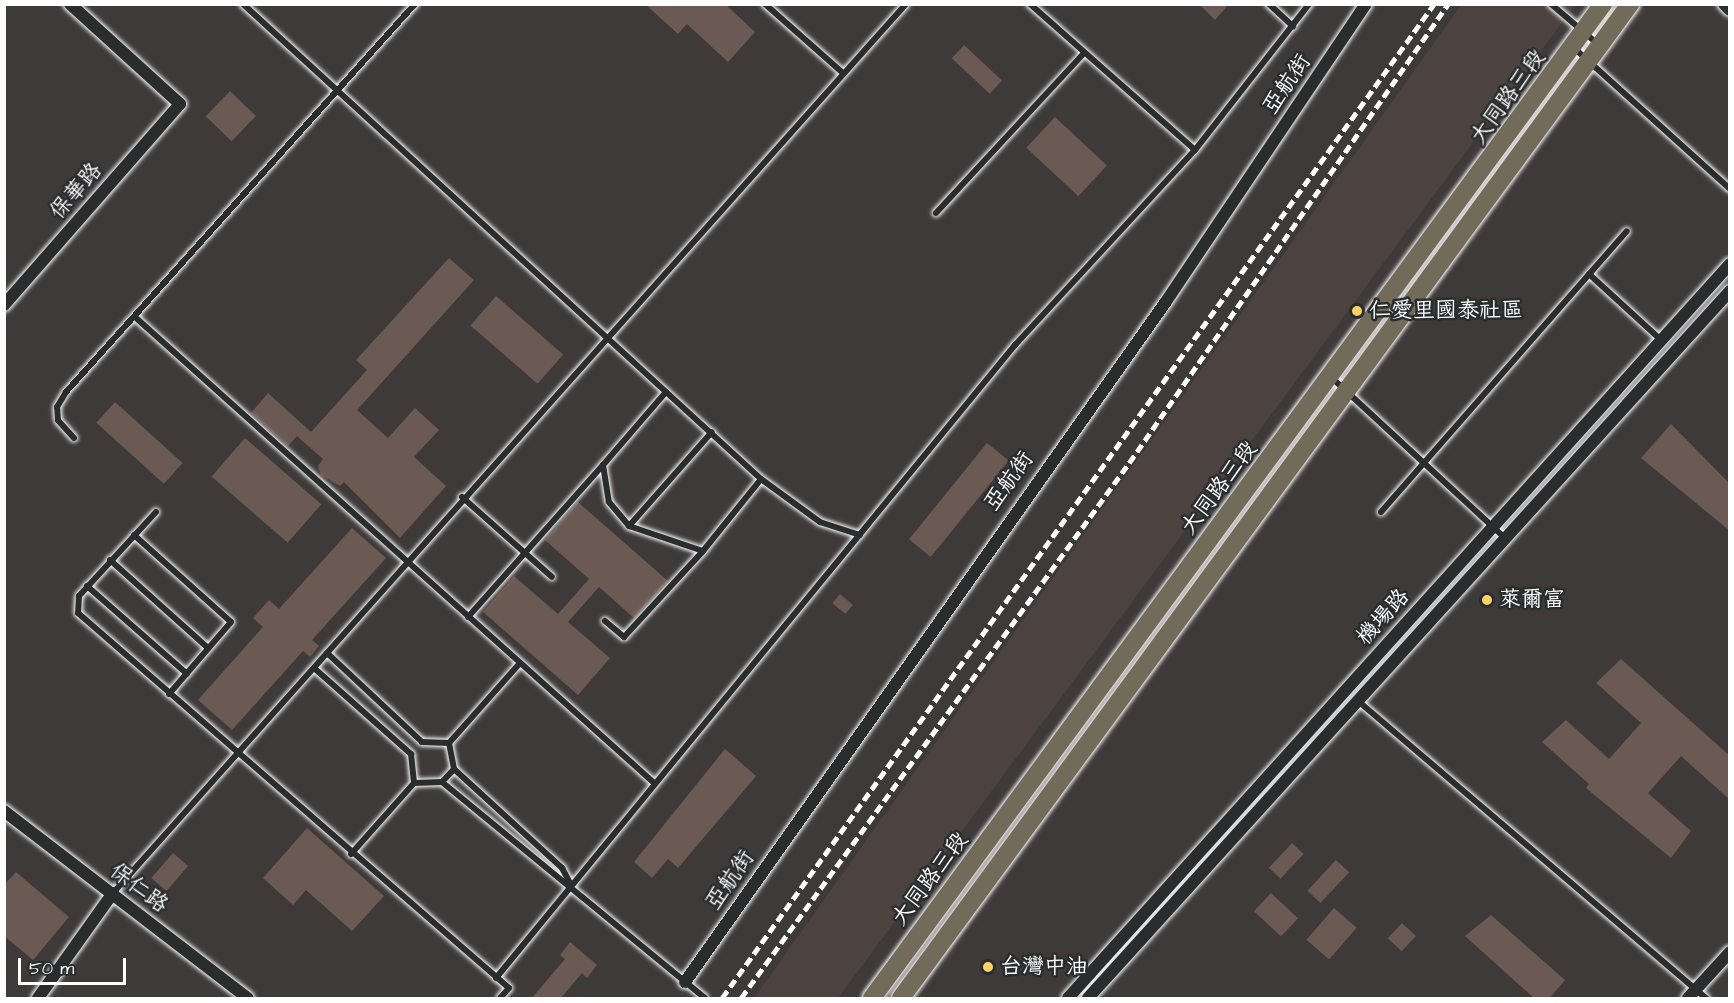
<!DOCTYPE html>
<meta charset="utf-8">
<style>
body{margin:0}
#map{position:relative;width:1734px;height:1003px;overflow:hidden;background:#3e3a39;font-family:"Architects Daughter","LXGW WenKai TC",sans-serif}
div>[style]{position:absolute}
.built>*{inset:0;background:#4c4341}
.building>*{inset:0;background:#6b5953;transform-origin:0 0}
.roads{filter:drop-shadow(0 0 2px #fff) drop-shadow(0 0 2px #fff)}
.lane>*{height:6px;margin:-3px;padding:0 3px;transform-origin:3px;border-radius:3px;background:#2a2d2e}
.street>*{height:12px;margin:-6px;padding:0 6px;transform-origin:6px;border-radius:6px;background:#2a2d2e}
.primary>*{height:18px;margin:-9px;padding:0 9px;transform-origin:9px;border-radius:9px;background:#736b5a}
.rail>*{height:4.5px;margin-top:-2.25px;transform-origin:0;background:repeating-linear-gradient(90deg,#fff 0 9px,transparent 0 13.5px)}
.dots>*{width:16px;height:16px;translate:-50% -50%;box-sizing:border-box;border:3px solid #2a2d2e;border-radius:50%}
span{translate:-50% -50%;white-space:nowrap;text-align:center;line-height:1.15;-webkit-text-stroke:5px #2a2d2e;paint-order:stroke}
.street-label{font-size:22px;color:#fff}
.poi-label{font-size:22px;color:#fff}
.left{translate:0 -50%;text-align:left}
.frame{position:absolute;inset:0;border:6px solid #fff;pointer-events:none}
.scale{position:absolute;left:18px;top:958px;width:108px;height:27px;box-sizing:border-box;border:3px solid #fff;border-top:0;padding-left:8px;font-size:18px;line-height:21px;white-space:nowrap;color:#fff;-webkit-text-stroke:4px #2a2d2e;paint-order:stroke}
</style>
<div id="map">
<div class="built">
<i style="clip-path:polygon(1461px 5px,1575px 5px,838px 998px,754px 998px)"></i>
</div>
<div class="building">
<i style="clip-path:polygon(645px 4px,725px 4px,755px 32px,728px 62px,687px 24px,678px 34px)"></i>
<i style="clip-path:polygon(1199px 4px,1229px 4px,1215px 20px)"></i>
<i style="left:964px;top:45px;width:52px;height:18px;rotate:43deg"></i>
<i style="left:230px;top:91px;width:36px;height:35px;rotate:44deg"></i>
<i style="left:1055px;top:117px;width:71px;height:42px;rotate:43deg"></i>
<i style="clip-path:polygon(449px 258px,474px 280px,357px 410px,388px 438px,415px 408px,439px 430px,414px 457px,446px 486px,400px 538px,344px 482px,340px 486px,321px 475px,318px 466px,323px 459px,297px 436px,288px 446px,251px 413px,268px 393px,311px 432px,367px 370px,356px 360px)"></i>
<i style="left:496px;top:296px;width:89px;height:39px;rotate:41deg"></i>
<i style="left:115px;top:402px;width:91px;height:28px;rotate:42deg"></i>
<i style="clip-path:polygon(1671px 424px,1730px 484px,1730px 531px,1641px 458px)"></i>
<i style="left:245px;top:438px;width:101px;height:51px;rotate:41deg"></i>
<i style="left:987px;top:443px;width:28px;height:124px;rotate:39deg"></i>
<i style="clip-path:polygon(578px 502px,668px 581px,634px 618px,599px 587px,568px 622px,610px 658px,578px 695px,483px 612px,514px 576px,558px 614px,589px 579px,545px 540px)"></i>
<i style="clip-path:polygon(352px 528px,386px 558px,312px 640px,319px 646px,310px 657px,303px 651px,232px 730px,198px 700px,263px 627px,253px 618px,269px 600px,279px 609px)"></i>
<i style="left:840px;top:594px;width:17px;height:12px;rotate:40deg"></i>
<i style="clip-path:polygon(1621px 659px,1730px 756px,1730px 800px,1681px 756px,1648px 793px,1691px 831px,1671px 858px,1586px 788px,1589px 784px,1542px 742px,1566px 720px,1609px 759px,1641px 723px,1596px 683px)"></i>
<i style="clip-path:polygon(725px 749px,756px 776px,678px 868px,668px 859px,652px 878px,634px 862px)"></i>
<i style="clip-path:polygon(307px 828px,384px 896px,352px 931px,306px 890px,293px 905px,263px 878px)"></i>
<i style="left:1292px;top:843px;width:16px;height:34px;rotate:43deg"></i>
<i style="left:173px;top:853px;width:20px;height:33px;rotate:41deg"></i>
<i style="left:1336px;top:860px;width:18px;height:42px;rotate:43deg"></i>
<i style="clip-path:polygon(16px 872px,69px 917px,33px 960px,4px 936px,4px 885px)"></i>
<i style="left:1271px;top:893px;width:37px;height:25px;rotate:43deg"></i>
<i style="left:1334px;top:908px;width:30px;height:42px;rotate:41deg"></i>
<i style="clip-path:polygon(1491px 915px,1565px 980px,1549px 999px,1535px 999px,1465px 936px)"></i>
<i style="left:1402px;top:923px;width:19px;height:21px;rotate:43deg"></i>
<i style="clip-path:polygon(570px 942px,597px 965px,587px 978px,582px 973px,560px 999px,531px 999px,565px 959px,560px 955px)"></i>
</div>
<div class="roads">
<div class="lane">
<i style="left:243px;top:4px;width:703px;rotate:42.52deg"></i>
<i style="left:761px;top:479px;width:73px;rotate:36.1deg"></i>
<i style="left:820px;top:522px;width:42px;rotate:18deg"></i>
<i style="left:765px;top:4px;width:104px;rotate:41.5deg"></i>
<i style="left:1030px;top:4px;width:220px;rotate:41.5deg"></i>
<i style="left:1269px;top:4px;width:33px;rotate:43deg"></i>
<i style="left:1551px;top:4px;width:63px;rotate:40.5deg"></i>
<i style="left:1574px;top:48px;width:210px;rotate:42.1deg"></i>
<i style="left:936px;top:213px;width:218px;rotate:-47.2deg"></i>
<i style="left:1589px;top:274px;width:98px;rotate:42.5deg"></i>
<i style="left:135px;top:317px;width:696px;rotate:41.91deg"></i>
<i style="left:1331px;top:377px;width:237px;rotate:42.8deg"></i>
<i style="left:666px;top:392px;width:96px;rotate:130.8deg"></i>
<i style="left:603px;top:465px;width:37px;rotate:81deg"></i>
<i style="left:609px;top:502px;width:31px;rotate:50deg"></i>
<i style="left:629px;top:526px;width:78px;rotate:18.7deg"></i>
<i style="left:703px;top:551px;width:92px;rotate:-51.1deg"></i>
<i style="left:74px;top:438px;width:24px;rotate:-132deg"></i>
<i style="left:58px;top:420px;width:13px;rotate:-94deg"></i>
<i style="left:57px;top:407px;width:17px;rotate:-59deg"></i>
<i style="left:66px;top:392px;width:522px;rotate:-48.03deg"></i>
<i style="left:462px;top:497px;width:120px;rotate:41.6deg"></i>
<i style="left:156px;top:512px;width:114px;rotate:132.5deg"></i>
<i style="left:79px;top:596px;width:17px;rotate:93deg"></i>
<i style="left:78px;top:613px;width:571px;rotate:41.03deg"></i>
<i style="left:509px;top:988px;width:13px;rotate:132deg"></i>
<i style="left:1381px;top:512px;width:373px;rotate:-48.8deg"></i>
<i style="left:629px;top:526px;width:125px;rotate:-48.6deg"></i>
<i style="left:134px;top:535px;width:130px;rotate:41.9deg"></i>
<i style="left:231px;top:622px;width:95px;rotate:130.7deg"></i>
<i style="left:110px;top:560px;width:132px;rotate:41.9deg"></i>
<i style="left:87px;top:586px;width:133px;rotate:41.3deg"></i>
<i style="left:468px;top:617px;width:203px;rotate:-48.4deg"></i>
<i style="left:605px;top:621px;width:25px;rotate:40deg"></i>
<i style="left:624px;top:637px;width:117px;rotate:-47.4deg"></i>
<i style="left:327px;top:653px;width:130px;rotate:43.1deg"></i>
<i style="left:422px;top:742px;width:27px;rotate:2deg"></i>
<i style="left:449px;top:743px;width:26px;rotate:79deg"></i>
<i style="left:454px;top:769px;width:147px;rotate:42.5deg"></i>
<i style="left:562px;top:868px;width:17px;rotate:62deg"></i>
<i style="left:314px;top:668px;width:130px;rotate:41.6deg"></i>
<i style="left:411px;top:754px;width:29px;rotate:84deg"></i>
<i style="left:414px;top:783px;width:28px;rotate:-2deg"></i>
<i style="left:442px;top:782px;width:340px;rotate:39.4deg"></i>
<i style="left:1358px;top:701px;width:458px;rotate:40.5deg"></i>
<i style="left:449px;top:743px;width:107px;rotate:-48.4deg"></i>
<i style="left:442px;top:782px;width:18px;rotate:-47deg"></i>
<i style="left:351px;top:854px;width:95px;rotate:-48.4deg"></i>
<i style="left:113px;top:893px;width:1191px;rotate:-48.27deg"></i>
<i style="left:496px;top:978px;width:819px;rotate:-50.65deg"></i>
<i style="left:1015px;top:345px;width:265px;rotate:-47.3deg"></i>
<i style="left:1195px;top:150px;width:185px;rotate:-52deg"></i>
</div>
<div class="street">
<i style="left:1724px;top:4px;width:8px;rotate:45deg"></i>
<i style="left:4px;top:305px;width:267px;rotate:-48.8deg"></i>
<i style="left:180px;top:104px;width:149px;rotate:-137.7deg"></i>
<i style="left:4px;top:811px;width:307px;rotate:37.5deg"></i>
<i style="left:685px;top:982px;width:832px;rotate:-54.74deg"></i>
<i style="left:1165px;top:303px;width:360px;rotate:-56.1deg"></i>
<i style="left:38px;top:998px;width:129px;rotate:-54.5deg"></i>
<i style="left:1068px;top:998px;width:988px;rotate:-47.95deg"></i>
<i style="left:1088px;top:998px;width:955px;rotate:-47.76deg"></i>
<i style="left:1688px;top:998px;width:62px;rotate:-47.6deg"></i>
</div>
<div class="primary">
<i style="left:872px;top:998px;width:1234px;rotate:-53.67deg"></i>
<i style="left:901px;top:998px;width:1233px;rotate:-53.74deg"></i>
</div>
</div>
<div class="rail">
<i style="left:722px;top:998px;width:1223px;rotate:-54.39deg"></i>
<i style="left:741px;top:998px;width:661px;rotate:-54.05deg"></i>
<i style="left:1129px;top:463px;width:559px;rotate:-55.2deg"></i>
</div>
<div class="dots">
<i style="left:1357px;top:311px;background:#ffd166"></i>
<i style="left:1487px;top:600px;background:#ffd166"></i>
<i style="left:988px;top:967px;background:#ffd166"></i>
</div>
<div class="street-label">
<span style="left:1287px;top:84px;rotate:-56deg">亞航街</span>
<span style="left:1508px;top:97px;rotate:-54deg">大同路三段</span>
<span style="left:76px;top:191px;rotate:-49deg">保華路</span>
<span style="left:1009px;top:481px;rotate:-54deg">亞航街</span>
<span style="left:1219px;top:488px;rotate:-53deg">大同路三段</span>
<span style="left:1383px;top:617px;rotate:-48deg">機場路</span>
<span style="left:930px;top:879px;rotate:-53deg">大同路三段</span>
<span style="left:730px;top:880px;rotate:-55deg">亞航街</span>
<span style="left:139px;top:888px;rotate:37deg">保仁路</span>
</div>
<div class="poi-label">
<span class="left" style="left:1369px;top:311px">仁愛里國泰社區</span>
<span class="left" style="left:1499px;top:600px">萊爾富</span>
<span class="left" style="left:1000px;top:967px">台灣中油</span>
</div>
<div class="frame"></div>
<div class="scale">50 m</div>
</div>
